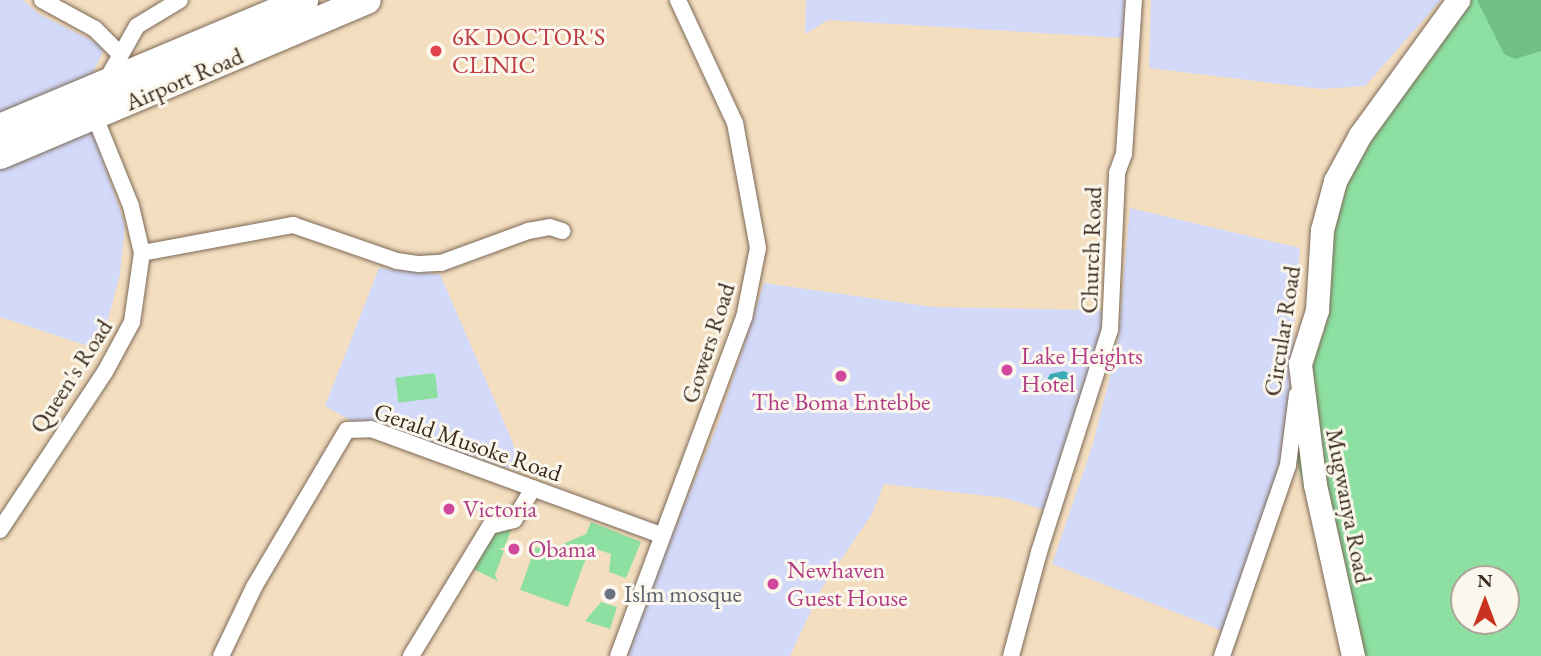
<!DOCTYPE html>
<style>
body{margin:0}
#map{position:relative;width:1541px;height:656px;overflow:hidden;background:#f4dec0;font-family:"EB Garamond",serif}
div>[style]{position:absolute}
.built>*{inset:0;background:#d3d9f9}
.green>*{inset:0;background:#8de0a1;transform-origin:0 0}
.forest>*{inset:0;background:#72be87}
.water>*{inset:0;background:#3bacb6}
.roads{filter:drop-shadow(0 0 2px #7c6957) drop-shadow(0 0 2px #7c6957)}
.street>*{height:16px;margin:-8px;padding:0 8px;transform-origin:8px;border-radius:8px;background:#fff}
.secondary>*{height:23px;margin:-11.5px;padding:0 11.5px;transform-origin:11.5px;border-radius:11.5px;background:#fff}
.highway>*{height:28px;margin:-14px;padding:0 14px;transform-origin:14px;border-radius:14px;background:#fff}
.dots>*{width:19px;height:19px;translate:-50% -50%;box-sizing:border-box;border:4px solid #fbf7ec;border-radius:50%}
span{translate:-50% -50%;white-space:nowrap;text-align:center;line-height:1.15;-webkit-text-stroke:6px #fbf7ec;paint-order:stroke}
.health-label{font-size:24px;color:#be3a42}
.left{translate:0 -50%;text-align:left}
.street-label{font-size:24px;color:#3b2a1e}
.hotel-label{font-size:24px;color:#b23c85}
.worship-label{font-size:24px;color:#5b616d}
.north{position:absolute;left:1450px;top:565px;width:70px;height:70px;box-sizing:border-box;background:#fbf7ec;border:2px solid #aea59a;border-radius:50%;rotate:0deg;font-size:19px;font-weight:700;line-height:28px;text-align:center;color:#3b2a1e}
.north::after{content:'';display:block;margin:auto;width:24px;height:32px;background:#c8321e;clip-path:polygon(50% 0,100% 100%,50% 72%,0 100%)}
</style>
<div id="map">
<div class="built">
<i style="clip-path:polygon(0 0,23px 0,39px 14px,105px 47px,88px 83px,0 115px)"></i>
<i style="clip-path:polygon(806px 0,1125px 0,1123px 38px,828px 20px,805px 34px)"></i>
<i style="clip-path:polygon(1151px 0,1441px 0,1365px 86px,1321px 89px,1149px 68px)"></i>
<i style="clip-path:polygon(92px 127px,125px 225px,120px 274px,100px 350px,0 317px,0 167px)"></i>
<i style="clip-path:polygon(1130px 208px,1300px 248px,1285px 451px,1228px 633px,1052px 564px,1092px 447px,1117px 349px)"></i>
<i style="clip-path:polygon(379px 268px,440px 274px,513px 443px,520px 472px,371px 424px,357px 424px,325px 406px)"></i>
<i style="clip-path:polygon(764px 283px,933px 307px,1101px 310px,1106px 332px,1048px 511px,1005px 498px,884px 484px,872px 514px,821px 589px,790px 656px,628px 656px,652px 583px,718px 424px)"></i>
</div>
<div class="green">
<i style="clip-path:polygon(evenodd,1467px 0,1541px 0,1541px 656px,1346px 656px,1292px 441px,1289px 390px,1324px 333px,1331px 229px,1348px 168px,1467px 0,1464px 579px,1506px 579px,1506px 621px,1464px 621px,1464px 579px)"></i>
<i style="left:435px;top:373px;width:25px;height:40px;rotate:83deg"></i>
<i style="clip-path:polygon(591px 522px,641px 542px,626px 578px,609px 572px,611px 554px,590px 547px,568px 607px,520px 590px,535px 548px,559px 546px,586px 534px)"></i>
<i style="clip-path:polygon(514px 523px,504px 548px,499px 548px,504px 551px,495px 575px,498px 581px,469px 567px,496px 525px)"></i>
<i style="clip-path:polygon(601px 602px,617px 607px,610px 629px,585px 621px)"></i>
</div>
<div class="forest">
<i style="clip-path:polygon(1477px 0,1541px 0,1541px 51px,1515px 59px,1504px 54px)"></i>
</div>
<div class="water">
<i style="clip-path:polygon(1064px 371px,1075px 377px,1070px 392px,1047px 380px,1050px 374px)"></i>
</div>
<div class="roads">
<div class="street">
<i style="left:42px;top:0;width:60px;rotate:28.7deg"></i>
<i style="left:95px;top:29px;width:34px;rotate:45deg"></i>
<i style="left:106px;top:81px;width:63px;rotate:-60.6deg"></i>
<i style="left:137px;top:26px;width:50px;rotate:-31.2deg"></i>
<i style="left:142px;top:253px;width:154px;rotate:-10.5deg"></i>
<i style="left:293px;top:225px;width:110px;rotate:19.1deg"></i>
<i style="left:397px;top:261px;width:22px;rotate:8deg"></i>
<i style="left:419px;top:264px;width:22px;rotate:-3deg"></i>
<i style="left:441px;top:263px;width:93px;rotate:-20.2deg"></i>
<i style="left:528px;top:231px;width:22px;rotate:-10deg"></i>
<i style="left:550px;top:227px;width:13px;rotate:18deg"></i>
<i style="left:0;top:530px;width:190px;rotate:-56.4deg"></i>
<i style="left:105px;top:372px;width:57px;rotate:-61.6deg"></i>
<i style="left:132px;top:322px;width:70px;rotate:-81.8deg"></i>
<i style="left:142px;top:253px;width:48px;rotate:-103.2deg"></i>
<i style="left:131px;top:206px;width:96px;rotate:-112deg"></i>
<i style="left:221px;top:656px;width:76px;rotate:-64.4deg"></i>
<i style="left:254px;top:587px;width:182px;rotate:-59.4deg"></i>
<i style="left:347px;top:430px;width:24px;rotate:-2deg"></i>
<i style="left:371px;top:429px;width:308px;rotate:20.1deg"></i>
<i style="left:411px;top:656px;width:152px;rotate:-58.7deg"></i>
<i style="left:490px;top:526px;width:25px;rotate:-14deg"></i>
<i style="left:514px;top:520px;width:37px;rotate:-59deg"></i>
<i style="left:618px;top:656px;width:361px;rotate:-69.6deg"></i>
<i style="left:744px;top:318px;width:71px;rotate:-78.7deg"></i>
<i style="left:758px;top:248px;width:127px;rotate:-100.4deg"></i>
<i style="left:735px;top:123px;width:136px;rotate:-114.9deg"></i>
<i style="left:1011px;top:656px;width:108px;rotate:-74.9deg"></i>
<i style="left:1039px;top:552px;width:233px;rotate:-72.3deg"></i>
<i style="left:1110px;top:330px;width:157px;rotate:-87.4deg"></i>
<i style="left:1117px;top:173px;width:20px;rotate:-70deg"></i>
<i style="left:1124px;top:154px;width:154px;rotate:-86.3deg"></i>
<i style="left:1222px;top:656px;width:202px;rotate:-70.9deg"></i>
<i style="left:1288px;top:465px;width:71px;rotate:-82.7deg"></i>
</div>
<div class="secondary">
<i style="left:1353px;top:656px;width:175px;rotate:-102.5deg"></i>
<i style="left:1315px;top:485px;width:122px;rotate:-97.1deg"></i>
<i style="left:1300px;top:364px;width:57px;rotate:-72.5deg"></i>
<i style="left:1317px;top:310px;width:80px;rotate:-86.4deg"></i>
<i style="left:1322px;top:230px;width:51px;rotate:-75.1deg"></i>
<i style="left:1335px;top:181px;width:52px;rotate:-61.5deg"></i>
<i style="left:1360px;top:135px;width:167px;rotate:-54deg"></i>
</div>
<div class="highway">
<i style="left:0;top:128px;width:330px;rotate:-22.8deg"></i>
<i style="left:0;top:155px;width:398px;rotate:-22.9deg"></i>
</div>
</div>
<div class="dots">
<i style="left:436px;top:51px;background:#e0444e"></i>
<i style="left:1007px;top:370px;background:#d1479c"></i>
<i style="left:841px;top:376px;background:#d1479c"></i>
<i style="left:449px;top:509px;background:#d1479c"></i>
<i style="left:514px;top:549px;background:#d1479c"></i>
<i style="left:773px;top:584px;background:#d1479c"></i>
<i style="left:610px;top:594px;background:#6b7280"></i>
</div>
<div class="health-label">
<span class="left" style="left:452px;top:51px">6K DOCTOR'S<br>CLINIC</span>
</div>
<div class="street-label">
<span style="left:184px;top:79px;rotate:-23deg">Airport Road</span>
<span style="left:1091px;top:250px;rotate:-88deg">Church Road</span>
<span style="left:1282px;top:331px;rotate:-81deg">Circular Road</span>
<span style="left:708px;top:343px;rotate:-72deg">Gowers Road</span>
<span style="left:71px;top:376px;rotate:-57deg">Queen's Road</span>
<span style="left:468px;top:442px;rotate:19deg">Gerald Musoke Road</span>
<span style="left:1349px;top:506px;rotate:79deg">Mugwanya Road</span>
</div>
<div class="hotel-label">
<span class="left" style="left:1021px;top:370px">Lake Heights<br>Hotel</span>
<span style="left:841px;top:402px">The Boma Entebbe</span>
<span class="left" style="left:463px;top:509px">Victoria</span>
<span class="left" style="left:528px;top:549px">Obama</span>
<span class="left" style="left:787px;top:584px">Newhaven<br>Guest House</span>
</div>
<div class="worship-label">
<span class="left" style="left:624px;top:594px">Islm mosque</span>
</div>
<div class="north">N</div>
</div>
